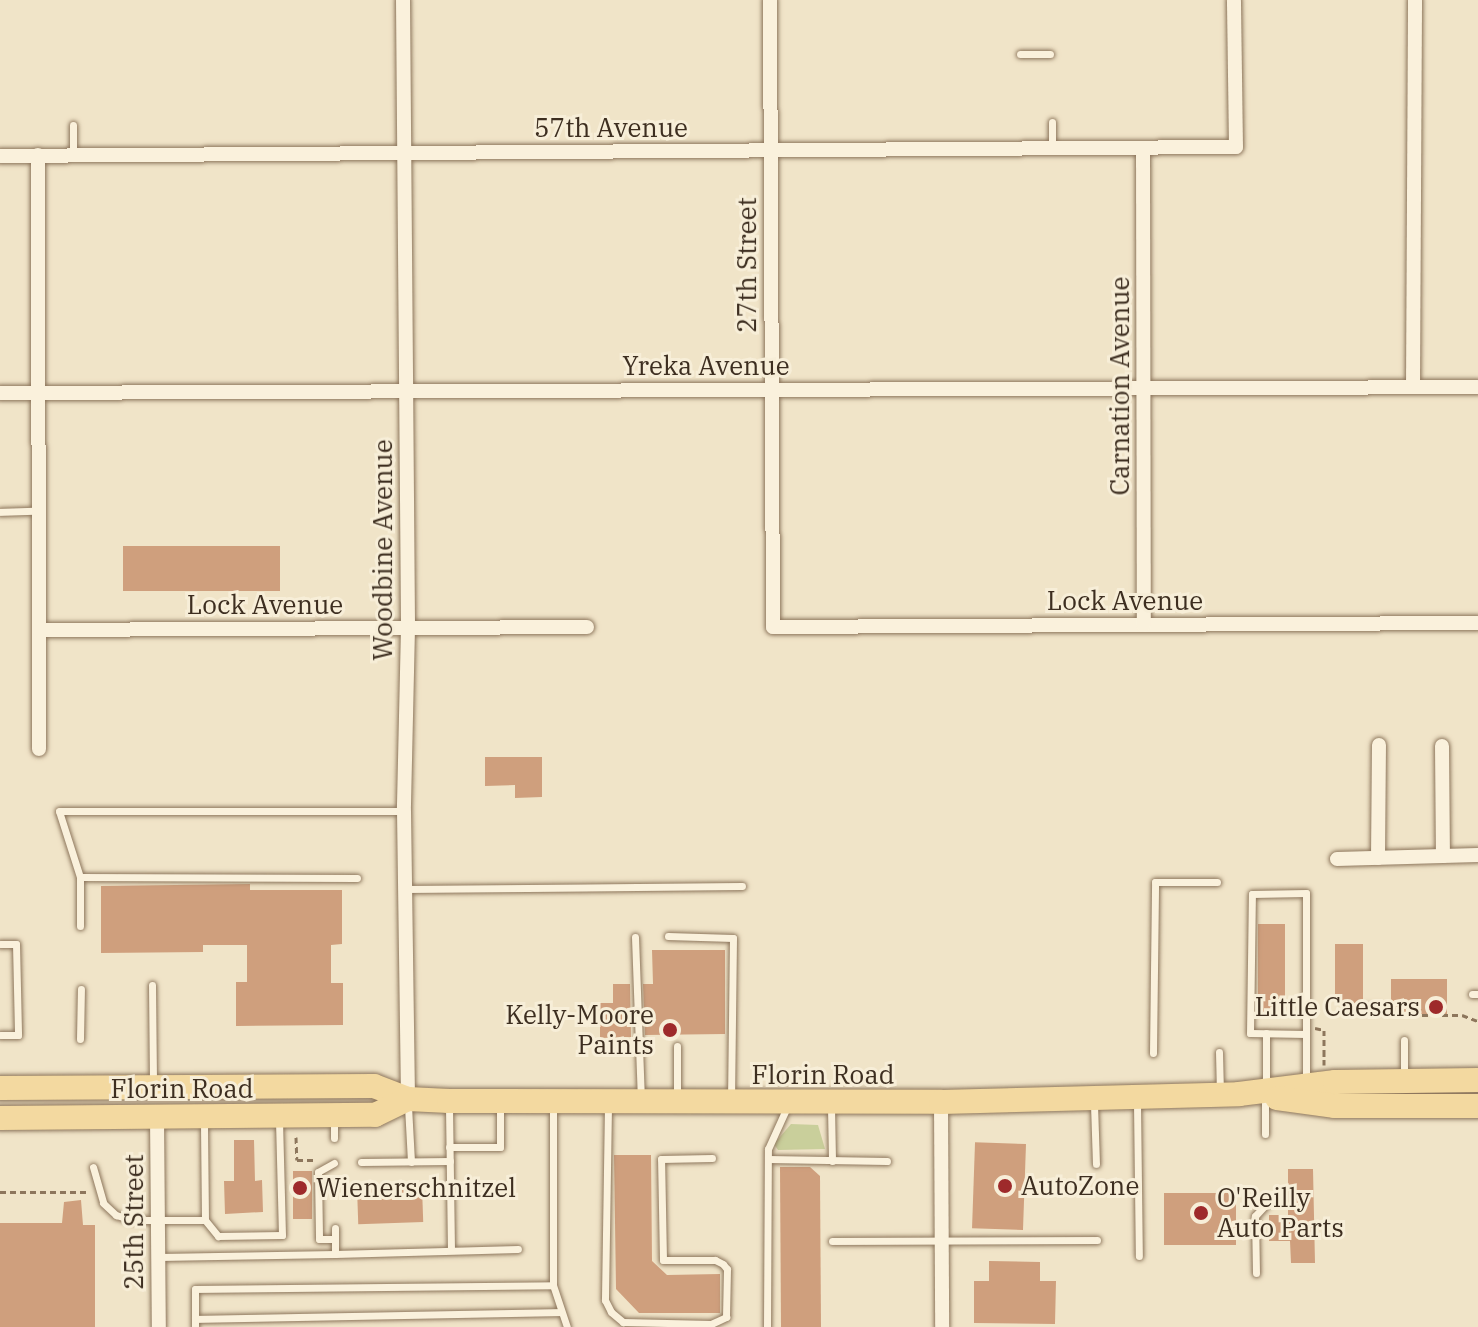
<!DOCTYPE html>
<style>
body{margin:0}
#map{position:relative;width:1478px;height:1327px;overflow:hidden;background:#f0e4c8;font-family:"IBM Plex Serif",serif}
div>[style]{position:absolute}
.green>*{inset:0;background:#c9cf9b}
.building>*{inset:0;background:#cf9f7d;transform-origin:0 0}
.path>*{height:3px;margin-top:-1.5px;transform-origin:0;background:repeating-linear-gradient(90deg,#8d765c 0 6px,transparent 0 10px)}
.roads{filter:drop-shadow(0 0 2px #8d765c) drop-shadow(0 0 2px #8d765c)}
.lane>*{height:7px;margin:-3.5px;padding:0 3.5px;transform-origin:3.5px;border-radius:3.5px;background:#faf1dc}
.street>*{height:14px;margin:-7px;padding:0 7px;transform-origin:7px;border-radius:7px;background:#faf1dc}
.primary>*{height:24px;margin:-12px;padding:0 12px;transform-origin:12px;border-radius:12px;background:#f3d9a0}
.dots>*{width:22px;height:22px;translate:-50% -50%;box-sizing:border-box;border:4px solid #f7eed8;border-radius:50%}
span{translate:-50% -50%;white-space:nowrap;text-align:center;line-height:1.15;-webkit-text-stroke:6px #f7eed8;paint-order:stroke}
.street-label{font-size:26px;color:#3d2e20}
.poi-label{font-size:26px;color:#3d2e20}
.right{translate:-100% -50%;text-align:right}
.left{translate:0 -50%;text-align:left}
</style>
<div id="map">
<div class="green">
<i style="clip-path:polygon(791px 1124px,818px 1125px,825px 1149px,778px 1150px,774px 1144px)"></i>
</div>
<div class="building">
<i style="left:280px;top:546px;width:45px;height:157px;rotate:90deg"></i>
<i style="clip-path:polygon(485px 757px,542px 757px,542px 797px,515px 798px,515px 785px,485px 786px)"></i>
<i style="clip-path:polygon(250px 884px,250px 890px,342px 890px,342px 944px,331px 945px,331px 983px,343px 983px,343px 1025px,236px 1026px,236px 982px,247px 982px,247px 945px,203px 945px,203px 952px,101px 953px,101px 886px)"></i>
<i style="left:1258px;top:924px;width:27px;height:91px"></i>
<i style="left:1335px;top:944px;width:28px;height:59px"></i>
<i style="clip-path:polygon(652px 950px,725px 950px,725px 1034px,645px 1035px,643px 984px,653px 984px)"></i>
<i style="left:1391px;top:979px;width:56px;height:35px"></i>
<i style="clip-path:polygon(613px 984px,630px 984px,631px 1037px,600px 1038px,600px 1003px,613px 1003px)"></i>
<i style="clip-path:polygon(234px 1140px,254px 1140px,255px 1181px,262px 1180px,263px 1212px,225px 1214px,224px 1181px,234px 1181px)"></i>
<i style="left:1026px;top:1144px;width:86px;height:51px;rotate:92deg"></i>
<i style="clip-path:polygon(614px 1155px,651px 1155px,652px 1261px,667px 1275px,720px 1274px,720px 1313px,639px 1313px,616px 1289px)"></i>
<i style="clip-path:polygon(780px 1167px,810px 1167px,820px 1176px,821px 1327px,781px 1327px)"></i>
<i style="clip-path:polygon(1288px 1169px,1313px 1169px,1315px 1263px,1291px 1263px,1290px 1241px,1269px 1241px,1269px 1215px,1288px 1215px)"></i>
<i style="left:312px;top:1171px;width:48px;height:19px;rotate:90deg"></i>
<i style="left:422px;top:1187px;width:35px;height:65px;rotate:88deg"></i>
<i style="left:1164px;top:1193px;width:72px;height:52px"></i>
<i style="clip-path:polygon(81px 1200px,83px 1225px,95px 1225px,95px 1327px,0 1327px,0 1223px,62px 1223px,64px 1202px)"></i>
<i style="clip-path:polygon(989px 1261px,1040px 1262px,1040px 1281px,1056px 1281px,1055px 1324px,974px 1323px,974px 1281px,989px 1281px)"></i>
</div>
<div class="path">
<i style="left:1392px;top:1015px;width:70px"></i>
<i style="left:1462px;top:1015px;width:17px;rotate:21deg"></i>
<i style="left:1315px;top:1028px;width:9px;rotate:13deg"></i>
<i style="left:1324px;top:1030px;width:35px;rotate:90deg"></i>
<i style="left:296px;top:1137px;width:23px;rotate:88deg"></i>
<i style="left:297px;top:1160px;width:17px"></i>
<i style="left:0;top:1192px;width:88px"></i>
</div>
<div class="roads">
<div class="lane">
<i style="left:1020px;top:54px;width:30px"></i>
<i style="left:1052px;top:122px;width:26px;rotate:90deg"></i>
<i style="left:73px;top:125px;width:30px;rotate:90deg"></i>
<i style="left:0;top:512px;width:38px;rotate:-2deg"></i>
<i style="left:80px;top:877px;width:277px;rotate:0.2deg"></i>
<i style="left:405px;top:889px;width:337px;rotate:-0.5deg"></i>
<i style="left:80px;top:926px;width:49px;rotate:-90deg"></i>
<i style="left:80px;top:877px;width:69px;rotate:-107.7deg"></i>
<i style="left:59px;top:811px;width:345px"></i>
<i style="left:668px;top:936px;width:65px;rotate:1.8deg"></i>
<i style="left:733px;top:938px;width:159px;rotate:90.7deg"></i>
<i style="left:635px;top:937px;width:160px;rotate:87.9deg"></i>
<i style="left:0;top:944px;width:16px"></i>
<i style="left:16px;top:944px;width:91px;rotate:88.7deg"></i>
<i style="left:18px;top:1035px;width:18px;rotate:180deg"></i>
<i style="left:152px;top:985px;width:96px;rotate:89.4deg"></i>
<i style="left:1472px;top:994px;width:6px"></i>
<i style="left:1359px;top:1008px;width:21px"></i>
<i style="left:1306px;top:1034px;width:56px;rotate:-179deg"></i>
<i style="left:1250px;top:1033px;width:139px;rotate:-89.2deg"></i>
<i style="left:1252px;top:894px;width:54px;rotate:-1.1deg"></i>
<i style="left:1306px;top:893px;width:190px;rotate:90deg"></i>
<i style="left:80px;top:1039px;width:50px;rotate:-88.9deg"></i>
<i style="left:677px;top:1046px;width:51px;rotate:90deg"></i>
<i style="left:1219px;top:1052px;width:40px;rotate:88.6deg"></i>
<i style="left:1153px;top:1053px;width:171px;rotate:-89.3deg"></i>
<i style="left:1155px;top:882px;width:62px"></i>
<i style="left:1404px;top:1078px;width:38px;rotate:-90deg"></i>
<i style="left:1266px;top:1087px;width:54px;rotate:-90deg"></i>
<i style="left:1265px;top:1097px;width:37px;rotate:90deg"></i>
<i style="left:1137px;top:1103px;width:153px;rotate:89.3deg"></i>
<i style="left:1094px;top:1104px;width:60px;rotate:88.1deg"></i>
<i style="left:408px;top:1106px;width:56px;rotate:86.9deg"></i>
<i style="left:608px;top:1106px;width:194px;rotate:90.9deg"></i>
<i style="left:605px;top:1300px;width:13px;rotate:63deg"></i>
<i style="left:611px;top:1312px;width:16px;rotate:40deg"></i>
<i style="left:623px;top:1322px;width:88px;rotate:1.3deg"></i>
<i style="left:711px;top:1324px;width:17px;rotate:-25deg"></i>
<i style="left:726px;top:1317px;width:48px;rotate:-88.8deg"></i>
<i style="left:727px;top:1269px;width:6px;rotate:-129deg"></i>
<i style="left:723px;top:1264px;width:9px;rotate:-153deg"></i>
<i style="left:715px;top:1260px;width:52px;rotate:180deg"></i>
<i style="left:663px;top:1260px;width:101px;rotate:-91.1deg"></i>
<i style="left:661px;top:1159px;width:51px;rotate:-1.1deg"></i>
<i style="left:449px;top:1107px;width:142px;rotate:89.2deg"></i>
<i style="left:553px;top:1107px;width:178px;rotate:90deg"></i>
<i style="left:553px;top:1285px;width:44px;rotate:71.6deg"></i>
<i style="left:831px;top:1107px;width:54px;rotate:88.9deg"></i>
<i style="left:334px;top:1118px;width:20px;rotate:90deg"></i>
<i style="left:449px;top:1147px;width:51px"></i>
<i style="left:500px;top:1147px;width:44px;rotate:-90deg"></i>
<i style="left:768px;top:1159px;width:119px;rotate:1deg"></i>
<i style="left:361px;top:1162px;width:89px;rotate:-0.6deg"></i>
<i style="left:334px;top:1163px;width:18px;rotate:151deg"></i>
<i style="left:318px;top:1172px;width:67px;rotate:89.1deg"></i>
<i style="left:319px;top:1239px;width:16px"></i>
<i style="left:93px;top:1167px;width:37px;rotate:74deg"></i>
<i style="left:103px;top:1203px;width:18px;rotate:43deg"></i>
<i style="left:116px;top:1215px;width:17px;rotate:17deg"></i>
<i style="left:132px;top:1220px;width:73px"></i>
<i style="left:205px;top:1220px;width:101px;rotate:-90.6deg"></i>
<i style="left:205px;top:1220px;width:21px;rotate:51deg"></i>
<i style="left:218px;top:1236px;width:64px;rotate:-0.9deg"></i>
<i style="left:282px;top:1235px;width:113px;rotate:-91.5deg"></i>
<i style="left:832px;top:1241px;width:265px;rotate:-0.2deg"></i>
<i style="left:335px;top:1254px;width:183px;rotate:-1.6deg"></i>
<i style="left:159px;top:1257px;width:176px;rotate:-1deg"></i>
<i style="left:335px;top:1254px;width:26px;rotate:-90deg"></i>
<i style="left:1256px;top:1273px;width:57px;rotate:-91deg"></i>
<i style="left:1255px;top:1216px;width:16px;rotate:-47deg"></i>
<i style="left:195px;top:1319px;width:366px;rotate:-1.1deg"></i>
<i style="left:195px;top:1327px;width:38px;rotate:-90deg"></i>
<i style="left:195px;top:1289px;width:358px;rotate:-0.6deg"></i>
<i style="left:767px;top:1327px;width:178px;rotate:-89.7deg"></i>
<i style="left:768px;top:1149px;width:48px;rotate:-65.6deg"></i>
</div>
<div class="street">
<i style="left:403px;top:0;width:628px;rotate:89.54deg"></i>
<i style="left:408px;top:628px;width:183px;rotate:91.3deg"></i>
<i style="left:404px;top:811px;width:288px;rotate:89.2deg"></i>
<i style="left:770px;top:0;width:627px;rotate:89.73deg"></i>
<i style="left:773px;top:627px;width:705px;rotate:-0.33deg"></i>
<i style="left:1143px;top:148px;width:477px;rotate:89.9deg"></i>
<i style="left:38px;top:155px;width:594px;rotate:89.9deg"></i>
<i style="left:0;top:156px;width:1236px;rotate:-0.42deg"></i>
<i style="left:1236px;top:147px;width:147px;rotate:-90.8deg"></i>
<i style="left:1413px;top:387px;width:387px;rotate:-89.7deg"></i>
<i style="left:0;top:393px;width:1478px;rotate:-0.23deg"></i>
<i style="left:39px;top:630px;width:548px;rotate:-0.31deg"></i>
<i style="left:1442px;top:746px;width:110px;rotate:89.5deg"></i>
<i style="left:1378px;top:858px;width:113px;rotate:-89.5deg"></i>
<i style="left:1337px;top:859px;width:141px;rotate:-1.6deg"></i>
<i style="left:941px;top:1102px;width:225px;rotate:89.7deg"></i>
<i style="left:157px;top:1117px;width:210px;rotate:89.5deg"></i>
</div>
<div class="primary">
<i style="left:0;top:1088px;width:374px;rotate:-0.3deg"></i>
<i style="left:374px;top:1086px;width:36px;rotate:21deg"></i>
<i style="left:408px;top:1099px;width:41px;rotate:2.8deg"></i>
<i style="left:449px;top:1101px;width:492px;rotate:0.1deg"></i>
<i style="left:941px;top:1102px;width:298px;rotate:-1.5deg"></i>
<i style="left:1239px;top:1094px;width:97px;rotate:-7.1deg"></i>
<i style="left:1335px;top:1082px;width:143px;rotate:-0.8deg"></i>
<i style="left:1277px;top:1098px;width:59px;rotate:7.9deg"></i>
<i style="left:1335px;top:1106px;width:143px"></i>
<i style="left:0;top:1118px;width:375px;rotate:-0.5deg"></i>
<i style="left:375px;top:1115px;width:37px;rotate:-26deg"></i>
</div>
</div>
<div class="dots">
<i style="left:1436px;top:1007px;background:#9e2a2b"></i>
<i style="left:670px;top:1030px;background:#9e2a2b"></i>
<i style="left:1005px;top:1186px;background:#9e2a2b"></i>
<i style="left:300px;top:1188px;background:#9e2a2b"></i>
<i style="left:1201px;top:1213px;background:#9e2a2b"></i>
</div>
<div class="street-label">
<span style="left:611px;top:128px">57th Avenue</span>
<span style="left:747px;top:265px;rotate:-90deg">27th Street</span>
<span style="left:706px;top:366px">Yreka Avenue</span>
<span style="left:1120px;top:386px;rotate:-90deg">Carnation Avenue</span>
<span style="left:383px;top:550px;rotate:-90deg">Woodbine Avenue</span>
<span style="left:1125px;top:601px">Lock Avenue</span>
<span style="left:265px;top:605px">Lock Avenue</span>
<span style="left:823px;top:1075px">Florin Road</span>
<span style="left:182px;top:1089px">Florin Road</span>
<span style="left:134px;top:1222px;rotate:-90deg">25th Street</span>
</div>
<div class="poi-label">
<span class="right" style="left:1420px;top:1007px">Little Caesars</span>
<span class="right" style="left:654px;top:1030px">Kelly-Moore<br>Paints</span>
<span class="left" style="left:1021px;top:1186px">AutoZone</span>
<span class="left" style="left:316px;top:1188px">Wienerschnitzel</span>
<span class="left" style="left:1217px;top:1213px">O'Reilly<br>Auto Parts</span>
</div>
</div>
